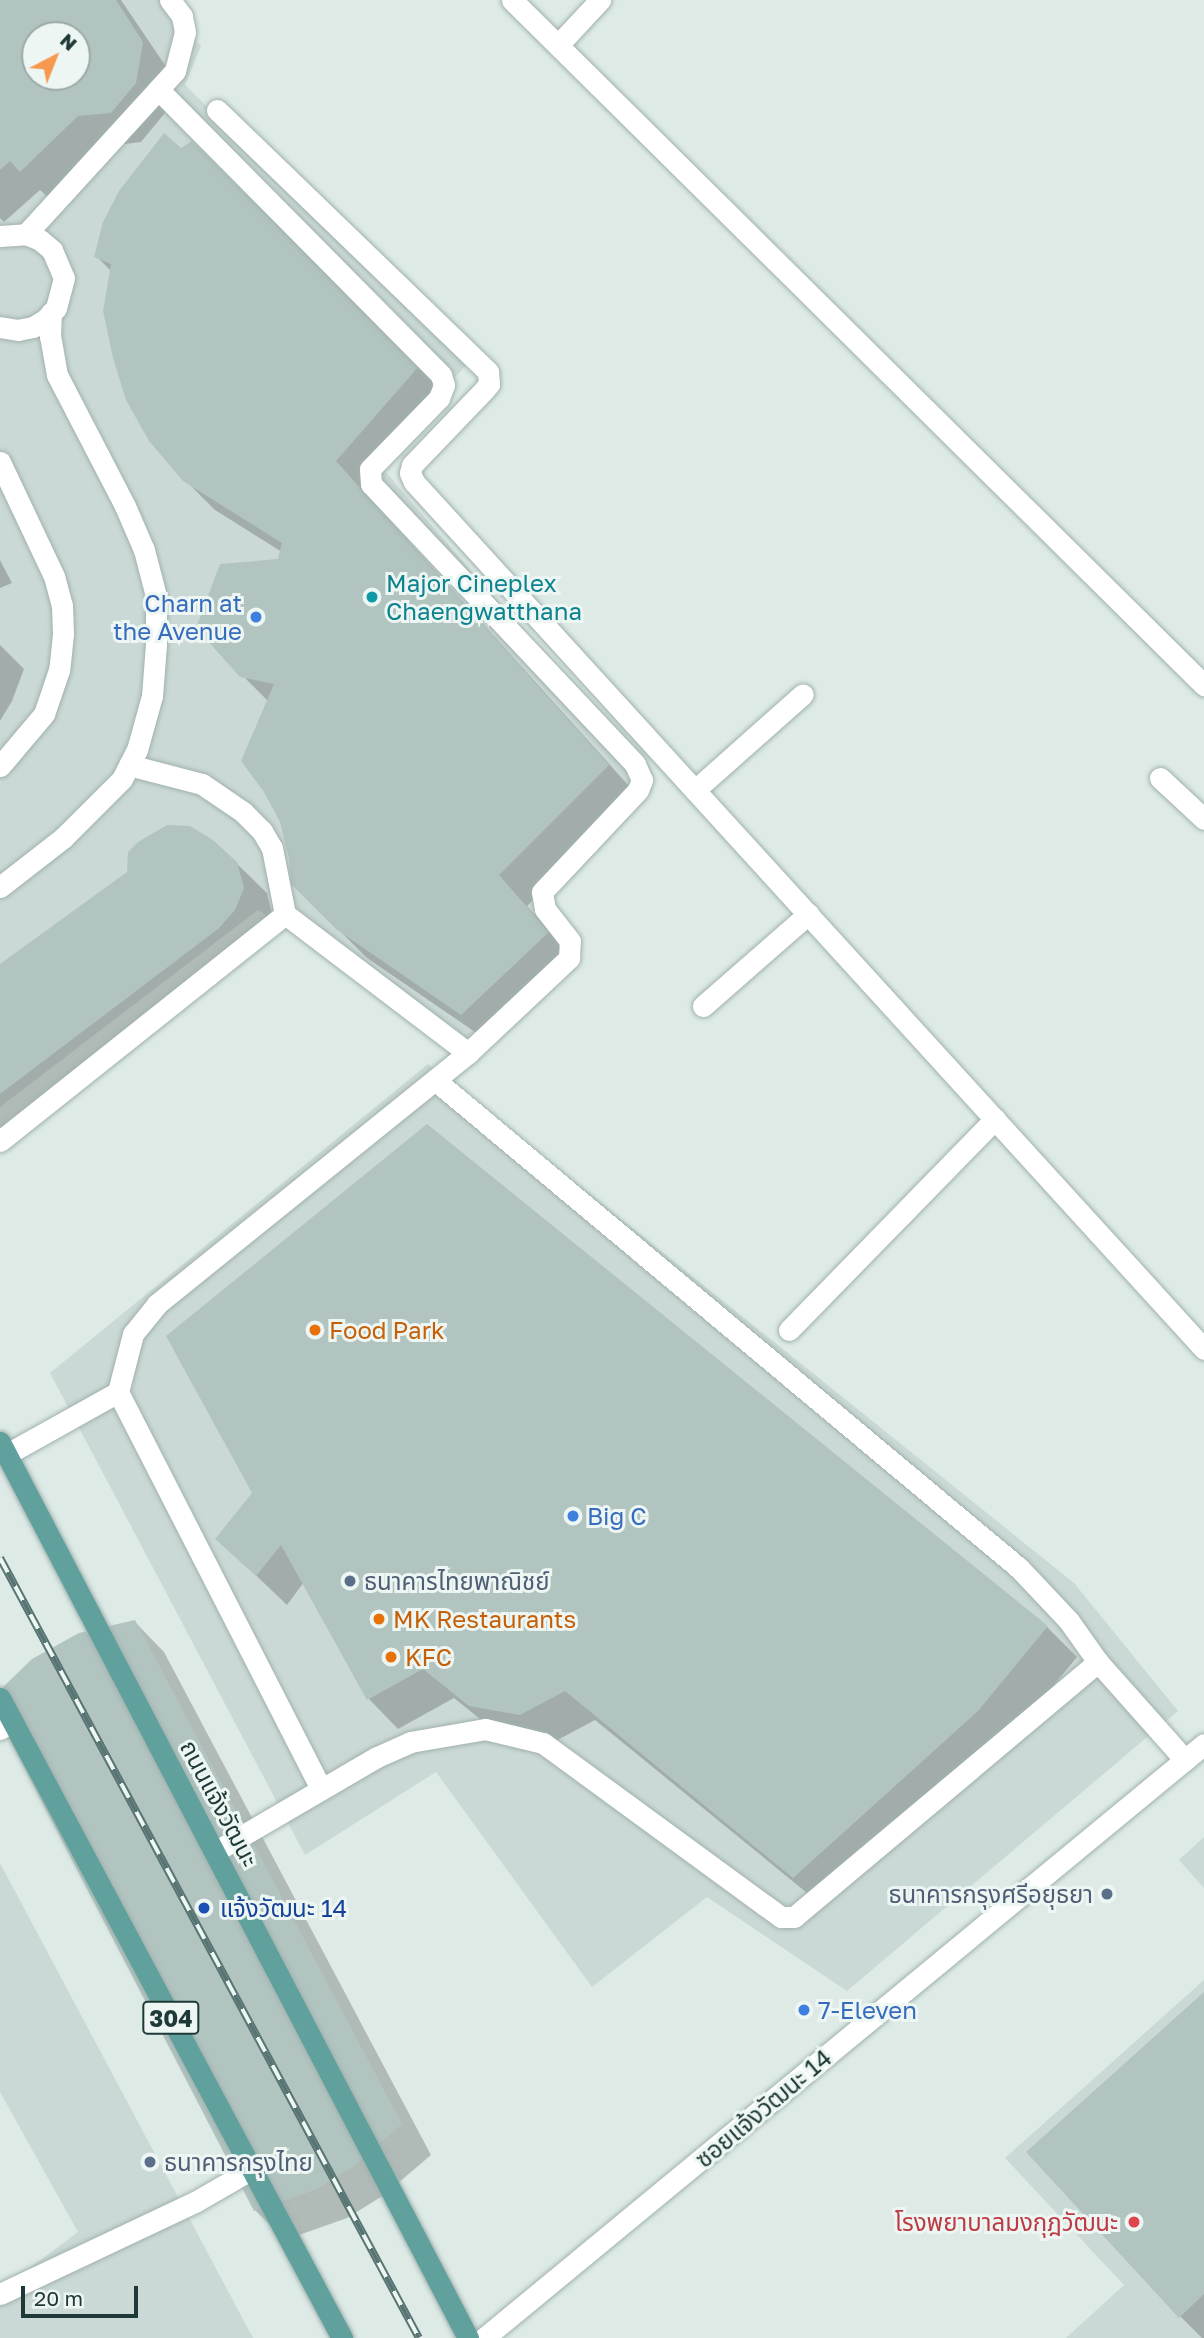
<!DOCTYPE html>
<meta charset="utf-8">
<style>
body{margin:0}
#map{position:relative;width:1204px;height:2338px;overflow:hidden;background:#ddeae6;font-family:"Golos Text","Noto Sans Thai",sans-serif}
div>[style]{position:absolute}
.built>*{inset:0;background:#cbd9d6}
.shadow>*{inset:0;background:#0003}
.building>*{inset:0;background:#b2c4c0}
.roads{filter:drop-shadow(0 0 2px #a0b1ae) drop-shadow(0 0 2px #a0b1ae)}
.minor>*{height:21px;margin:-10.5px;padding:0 10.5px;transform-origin:10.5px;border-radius:10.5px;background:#fff}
.major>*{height:21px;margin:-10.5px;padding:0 10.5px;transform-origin:10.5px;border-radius:10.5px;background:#60a19d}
.rail>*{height:8px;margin-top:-4px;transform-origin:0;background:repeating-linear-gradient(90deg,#edf6f3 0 16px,#587573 0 32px);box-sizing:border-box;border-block:2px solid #587573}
.dots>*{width:19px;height:19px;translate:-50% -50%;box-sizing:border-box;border:4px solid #edf6f3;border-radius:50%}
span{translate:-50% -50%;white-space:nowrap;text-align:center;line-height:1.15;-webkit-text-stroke:6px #edf6f3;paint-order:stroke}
.shield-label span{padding:2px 5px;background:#edf6f3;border:2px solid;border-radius:5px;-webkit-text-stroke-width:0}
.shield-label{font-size:23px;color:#1e3937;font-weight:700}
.culture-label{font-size:24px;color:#0d838f}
.left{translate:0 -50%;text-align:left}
.shop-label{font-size:24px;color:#366cbe}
.right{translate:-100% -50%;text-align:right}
.food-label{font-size:24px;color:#c56008}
.service-label{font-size:24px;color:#4e5e75}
.street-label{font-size:24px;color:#1e3937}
.transit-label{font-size:24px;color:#164399}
.health-label{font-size:24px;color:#be3a42}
.north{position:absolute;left:21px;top:21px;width:70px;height:70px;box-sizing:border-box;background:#edf6f3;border:2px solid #9aaaa8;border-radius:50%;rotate:42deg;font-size:19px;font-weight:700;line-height:28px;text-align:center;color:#1e3937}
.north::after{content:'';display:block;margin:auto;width:24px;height:32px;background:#f6984e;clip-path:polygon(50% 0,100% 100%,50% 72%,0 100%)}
.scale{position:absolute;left:21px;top:2286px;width:117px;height:32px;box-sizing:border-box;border:4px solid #1e3937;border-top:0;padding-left:9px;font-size:21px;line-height:24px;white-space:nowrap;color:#1e3937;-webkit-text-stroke:5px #edf6f3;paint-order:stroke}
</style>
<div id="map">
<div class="built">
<i style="clip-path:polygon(evenodd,0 0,159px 0,201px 46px,185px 85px,468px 363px,377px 462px,646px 773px,541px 887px,579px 936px,464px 1052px,258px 910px,0 1107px,0 0,35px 35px,77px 35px,77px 77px,35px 77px,35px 35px)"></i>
<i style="clip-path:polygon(428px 1064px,1074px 1583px,1178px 1711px,847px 1991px,707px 1897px,592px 1987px,436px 1772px,305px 1855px,50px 1373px)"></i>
<i style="clip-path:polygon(1204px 1837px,1204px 1888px,1179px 1860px)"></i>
<i style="clip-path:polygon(0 1863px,253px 2338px,0 2338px,0 2290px,78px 2232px,0 2092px)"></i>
<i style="clip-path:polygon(1204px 1980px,1204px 2338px,1066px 2338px,1124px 2285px,1005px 2158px)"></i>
</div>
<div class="shadow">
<i style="clip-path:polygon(evenodd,0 0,121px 0,171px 74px,165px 113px,141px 142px,107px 146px,51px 200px,40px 190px,4px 222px,0 218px,0 0,35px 35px,77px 35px,77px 77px,35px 77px,35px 35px)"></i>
<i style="clip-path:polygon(191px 143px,448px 396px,364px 492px,638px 796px,527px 906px,577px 962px,491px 1043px,367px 958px,293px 884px,269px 702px,242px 675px,282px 552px,215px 510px,184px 479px,112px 272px,96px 256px,180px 150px)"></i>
<i style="clip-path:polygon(0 560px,12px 583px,0 588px)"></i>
<i style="clip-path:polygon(0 645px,24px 669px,12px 701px,0 721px)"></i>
<i style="clip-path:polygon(236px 863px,267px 893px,273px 918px,265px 940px,248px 958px,11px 1138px,0 1127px,0 966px)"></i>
<i style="clip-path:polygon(427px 1126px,1047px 1627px,1077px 1657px,1008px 1741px,823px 1906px,595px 1720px,550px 1744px,500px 1735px,454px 1698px,398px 1729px,369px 1699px,304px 1582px,287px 1605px,218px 1539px,254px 1493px)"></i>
<i style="clip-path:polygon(135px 1622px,164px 1652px,431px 2155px,384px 2195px,347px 2218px,285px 2240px,255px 2210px)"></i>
<i style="clip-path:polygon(1204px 1994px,1204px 2338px,1202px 2338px,1180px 2316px)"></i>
</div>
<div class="building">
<i style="clip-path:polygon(evenodd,0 0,116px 0,143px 42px,136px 83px,111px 113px,78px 116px,20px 172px,10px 161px,0 170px,0 0,35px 35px,77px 35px,77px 77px,35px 77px,35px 35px)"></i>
<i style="clip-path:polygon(164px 133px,181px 148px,192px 141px,420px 365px,336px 461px,609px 765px,499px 875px,549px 932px,461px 1015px,336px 929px,291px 884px,289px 858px,280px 822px,264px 792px,241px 761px,274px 684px,240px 677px,196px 628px,220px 564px,278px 559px,282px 543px,183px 481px,149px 441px,126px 400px,113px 358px,103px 311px,111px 264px,94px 257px,103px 222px,119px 191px)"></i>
<i style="clip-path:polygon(167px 825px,190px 826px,213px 840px,237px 862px,244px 888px,235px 910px,218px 929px,0 1094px,0 964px,127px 872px,128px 852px,138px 842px)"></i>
<i style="clip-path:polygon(427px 1124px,1048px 1626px,978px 1711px,793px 1878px,565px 1691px,520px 1715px,469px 1706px,423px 1669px,367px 1700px,281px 1545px,256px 1576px,215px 1539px,252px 1493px,166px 1336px)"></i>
<i style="clip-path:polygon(135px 1620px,402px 2124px,354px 2166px,317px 2189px,254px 2211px,0 1721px,0 1690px,32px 1659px,79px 1633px)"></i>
<i style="clip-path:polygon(1204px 1992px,1204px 2294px,1179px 2318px,1026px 2152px)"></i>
</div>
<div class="roads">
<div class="minor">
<i style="left:512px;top:0;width:974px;rotate:44.71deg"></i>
<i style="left:558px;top:45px;width:62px;rotate:-47deg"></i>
<i style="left:217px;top:110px;width:377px;rotate:44deg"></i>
<i style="left:488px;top:372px;width:12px;rotate:85deg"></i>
<i style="left:489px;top:384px;width:6px;rotate:129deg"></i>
<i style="left:485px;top:389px;width:105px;rotate:133.8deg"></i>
<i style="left:412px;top:465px;width:8px;rotate:104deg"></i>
<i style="left:410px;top:473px;width:10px;rotate:66deg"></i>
<i style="left:414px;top:482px;width:1173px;rotate:47.66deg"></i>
<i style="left:26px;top:234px;width:221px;rotate:-47.6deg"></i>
<i style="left:175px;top:71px;width:40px;rotate:-75.6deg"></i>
<i style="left:185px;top:32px;width:16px;rotate:-101deg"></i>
<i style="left:182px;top:16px;width:20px;rotate:-127deg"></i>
<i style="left:0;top:236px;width:26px;rotate:-4deg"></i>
<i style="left:26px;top:234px;width:15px;rotate:23deg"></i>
<i style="left:40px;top:240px;width:16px;rotate:40deg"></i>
<i style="left:52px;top:250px;width:30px;rotate:67deg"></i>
<i style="left:64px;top:278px;width:31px;rotate:105deg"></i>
<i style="left:56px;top:308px;width:15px;rotate:132deg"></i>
<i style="left:46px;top:319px;width:15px;rotate:148deg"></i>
<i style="left:33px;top:327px;width:15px;rotate:169deg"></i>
<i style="left:18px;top:330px;width:18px;rotate:-171deg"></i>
<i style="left:0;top:462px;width:126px;rotate:64.7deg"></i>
<i style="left:54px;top:576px;width:30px;rotate:75deg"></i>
<i style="left:62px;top:605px;width:29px;rotate:88deg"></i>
<i style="left:63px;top:634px;width:36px;rotate:96deg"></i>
<i style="left:59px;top:670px;width:46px;rotate:108.8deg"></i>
<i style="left:44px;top:714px;width:68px;rotate:130.2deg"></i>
<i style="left:129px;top:765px;width:75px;rotate:14.6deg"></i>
<i style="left:202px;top:784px;width:50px;rotate:34.3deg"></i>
<i style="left:243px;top:812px;width:27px;rotate:45deg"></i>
<i style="left:262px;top:831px;width:20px;rotate:60deg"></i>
<i style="left:272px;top:848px;width:67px;rotate:78.9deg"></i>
<i style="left:285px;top:914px;width:230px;rotate:37.2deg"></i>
<i style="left:468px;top:1053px;width:139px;rotate:-43.2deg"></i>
<i style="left:569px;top:958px;width:17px;rotate:-87deg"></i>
<i style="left:570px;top:941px;width:41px;rotate:-128deg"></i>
<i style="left:545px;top:909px;width:17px;rotate:-100deg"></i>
<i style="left:542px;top:892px;width:140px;rotate:-46.7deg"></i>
<i style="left:638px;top:790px;width:11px;rotate:-68deg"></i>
<i style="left:642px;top:780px;width:17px;rotate:-114deg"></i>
<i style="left:635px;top:764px;width:385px;rotate:-133.3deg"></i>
<i style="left:371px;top:484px;width:15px;rotate:-94deg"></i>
<i style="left:370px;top:469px;width:99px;rotate:-45.8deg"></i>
<i style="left:439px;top:398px;width:14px;rotate:-69deg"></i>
<i style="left:444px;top:385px;width:10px;rotate:-107deg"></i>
<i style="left:441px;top:375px;width:402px;rotate:-134.7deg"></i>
<i style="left:1160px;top:778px;width:60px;rotate:43deg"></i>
<i style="left:695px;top:790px;width:144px;rotate:-41.6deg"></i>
<i style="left:0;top:887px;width:80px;rotate:-37.9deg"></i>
<i style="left:63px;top:838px;width:83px;rotate:-45deg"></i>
<i style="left:122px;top:779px;width:33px;rotate:-63deg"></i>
<i style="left:137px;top:750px;width:56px;rotate:-74.5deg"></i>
<i style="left:152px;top:696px;width:52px;rotate:-85.6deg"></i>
<i style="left:156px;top:644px;width:48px;rotate:-90deg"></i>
<i style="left:156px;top:596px;width:48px;rotate:-104.6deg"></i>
<i style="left:144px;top:550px;width:48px;rotate:-113.4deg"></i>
<i style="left:125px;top:506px;width:148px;rotate:-117.4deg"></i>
<i style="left:57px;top:375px;width:39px;rotate:-100deg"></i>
<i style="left:50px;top:337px;width:24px;rotate:-88deg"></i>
<i style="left:703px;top:1006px;width:140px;rotate:-41.2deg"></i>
<i style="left:0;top:1141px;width:364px;rotate:-38.5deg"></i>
<i style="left:789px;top:1330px;width:295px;rotate:-45.7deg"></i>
<i style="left:118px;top:1392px;width:444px;rotate:62.9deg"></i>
<i style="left:7px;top:1454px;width:127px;rotate:-29.2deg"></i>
<i style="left:118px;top:1392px;width:60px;rotate:-75.5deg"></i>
<i style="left:133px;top:1334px;width:38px;rotate:-51deg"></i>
<i style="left:157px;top:1304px;width:400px;rotate:-38.9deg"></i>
<i style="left:1098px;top:1662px;width:131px;rotate:48.4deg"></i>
<i style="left:0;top:1729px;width:14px;rotate:-34deg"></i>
<i style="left:216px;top:1851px;width:186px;rotate:-30.3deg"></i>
<i style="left:377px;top:1757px;width:36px;rotate:-24deg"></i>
<i style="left:410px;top:1742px;width:76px;rotate:-9.8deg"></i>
<i style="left:485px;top:1729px;width:60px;rotate:13.6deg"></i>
<i style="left:543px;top:1743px;width:276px;rotate:36.2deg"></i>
<i style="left:766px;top:1906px;width:19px;rotate:36deg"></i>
<i style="left:781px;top:1917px;width:13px"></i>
<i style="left:794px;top:1917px;width:397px;rotate:-40deg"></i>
<i style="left:1098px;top:1662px;width:50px;rotate:-125.3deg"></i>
<i style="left:1069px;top:1621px;width:73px;rotate:-133.3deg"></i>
<i style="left:1019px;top:1568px;width:761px;rotate:-140.12deg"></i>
<i style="left:0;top:2294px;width:216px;rotate:-25.3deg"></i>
<i style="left:195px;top:2202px;width:66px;rotate:-30.1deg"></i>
<i style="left:484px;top:2338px;width:933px;rotate:-39.52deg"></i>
</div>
<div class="major">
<i style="left:0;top:1442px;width:1011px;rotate:62.42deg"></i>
<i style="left:0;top:1698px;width:726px;rotate:61.88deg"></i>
</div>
</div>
<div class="rail">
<i style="left:0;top:1558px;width:885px;rotate:61.76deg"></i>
</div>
<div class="dots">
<i style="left:372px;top:597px;background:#0f9aa8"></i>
<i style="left:256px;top:617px;background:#3f7fe0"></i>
<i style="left:315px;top:1330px;background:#e8710a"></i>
<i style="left:573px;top:1516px;background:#3f7fe0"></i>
<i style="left:350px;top:1581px;background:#5c6f8a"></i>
<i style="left:379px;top:1619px;background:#e8710a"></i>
<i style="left:391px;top:1657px;background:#e8710a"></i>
<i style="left:1107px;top:1894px;background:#5c6f8a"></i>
<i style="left:204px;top:1908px;background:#1a4fb4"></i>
<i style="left:804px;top:2010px;background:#3f7fe0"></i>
<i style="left:150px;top:2162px;background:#5c6f8a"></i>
<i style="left:1134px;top:2222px;background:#e0444e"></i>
</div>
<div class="shield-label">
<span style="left:171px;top:2018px">304</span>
</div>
<div class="culture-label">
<span class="left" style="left:386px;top:597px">Major Cineplex<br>Chaengwatthana</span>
</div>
<div class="shop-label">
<span class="right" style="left:242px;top:617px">Charn at<br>the Avenue</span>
<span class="left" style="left:587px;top:1516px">Big C</span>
<span class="left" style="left:818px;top:2010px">7-Eleven</span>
</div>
<div class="food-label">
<span class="left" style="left:329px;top:1330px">Food Park</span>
<span class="left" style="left:393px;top:1619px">MK Restaurants</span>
<span class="left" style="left:405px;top:1657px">KFC</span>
</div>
<div class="service-label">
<span class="left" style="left:364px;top:1581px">ธนาคารไทยพาณิชย์</span>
<span class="right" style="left:1093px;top:1894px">ธนาคารกรุงศรีอยุธยา</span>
<span class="left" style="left:164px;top:2162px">ธนาคารกรุงไทย</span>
</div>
<div class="street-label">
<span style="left:220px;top:1803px;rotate:62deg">ถนนแจ้งวัฒนะ</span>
<span style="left:763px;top:2108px;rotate:-40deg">ซอยแจ้งวัฒนะ 14</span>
</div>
<div class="transit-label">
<span class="left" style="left:220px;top:1908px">แจ้งวัฒนะ 14</span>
</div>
<div class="health-label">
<span class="right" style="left:1118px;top:2222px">โรงพยาบาลมงกุฎวัฒนะ</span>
</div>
<div class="north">N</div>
<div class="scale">20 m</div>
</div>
